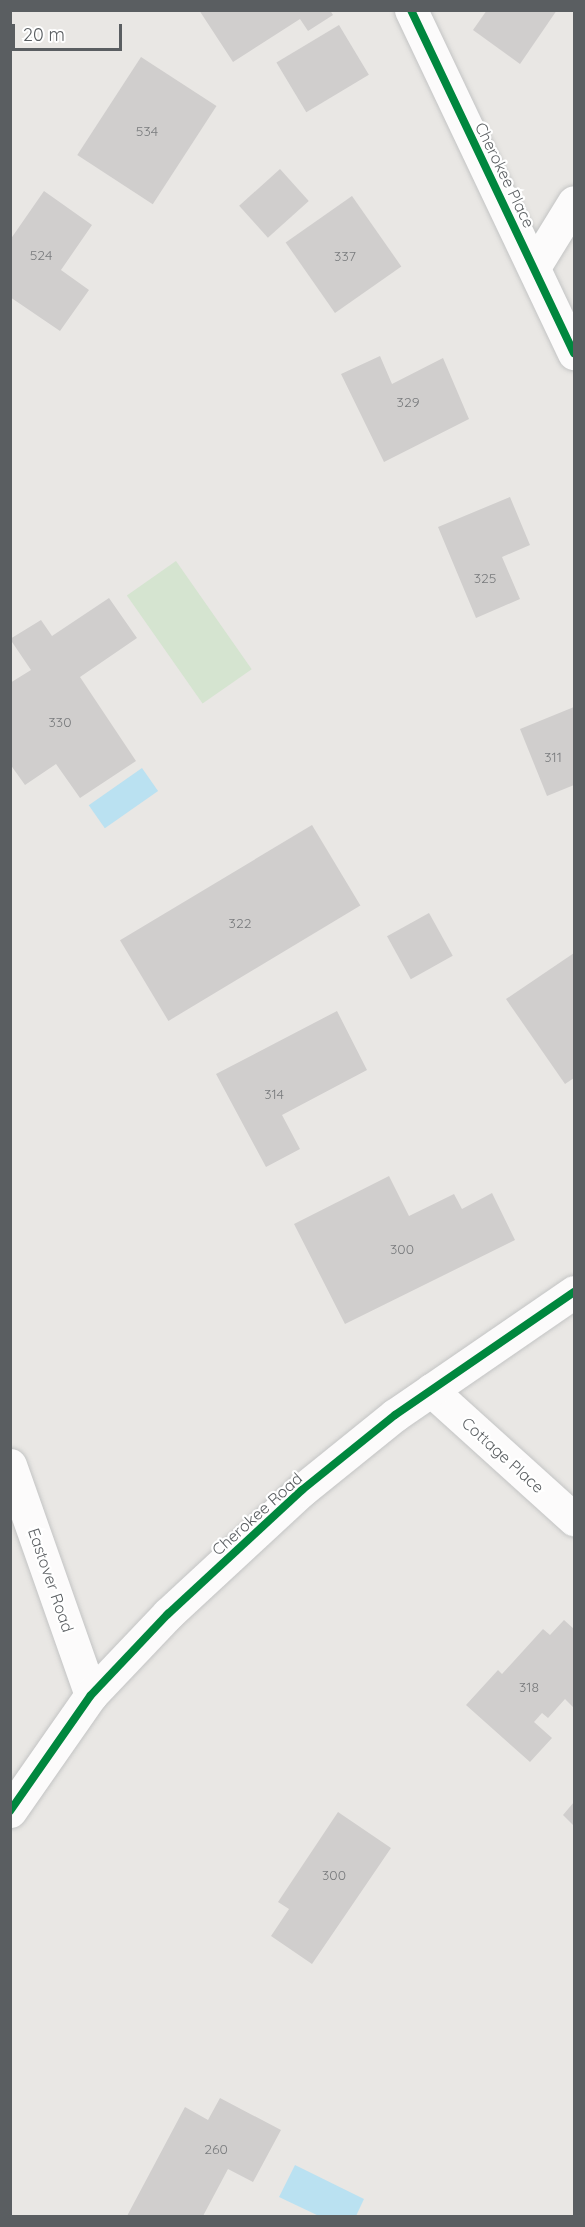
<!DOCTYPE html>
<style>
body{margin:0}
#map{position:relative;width:585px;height:2227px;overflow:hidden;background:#e9e7e4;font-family:Quicksand,sans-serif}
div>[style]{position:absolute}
.green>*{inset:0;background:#d5e4d0;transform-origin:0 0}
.water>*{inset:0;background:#bae1f1;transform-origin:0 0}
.building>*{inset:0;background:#d0cecd;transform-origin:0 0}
.roads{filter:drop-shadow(0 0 2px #c3c4c4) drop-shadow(0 0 2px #c3c4c4)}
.street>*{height:33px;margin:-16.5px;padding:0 16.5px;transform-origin:16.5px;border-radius:16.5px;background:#fcfbfb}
.cycleway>*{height:8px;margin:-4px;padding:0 4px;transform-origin:4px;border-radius:4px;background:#00873e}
span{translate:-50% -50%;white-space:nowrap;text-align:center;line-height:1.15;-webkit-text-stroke:4.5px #fff;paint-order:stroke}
.number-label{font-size:14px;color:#797b7d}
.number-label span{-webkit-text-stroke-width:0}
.street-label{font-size:16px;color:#5a5e61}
.frame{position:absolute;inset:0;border:12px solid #5a5e61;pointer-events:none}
.scale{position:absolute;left:12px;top:24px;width:110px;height:27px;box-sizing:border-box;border:3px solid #5a5e61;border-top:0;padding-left:8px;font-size:18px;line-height:21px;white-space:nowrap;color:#5a5e61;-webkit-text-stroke:4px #fff;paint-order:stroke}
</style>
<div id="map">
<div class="green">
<i style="left:176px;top:561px;width:132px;height:60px;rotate:55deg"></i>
</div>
<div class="water">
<i style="left:142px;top:768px;width:28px;height:65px;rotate:55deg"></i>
<i style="clip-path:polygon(295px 2165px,364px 2199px,356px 2216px,319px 2216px,279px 2197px)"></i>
</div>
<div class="building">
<i style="clip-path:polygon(199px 10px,330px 10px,333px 15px,308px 31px,300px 19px,233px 62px)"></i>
<i style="clip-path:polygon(487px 10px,557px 10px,520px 64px,473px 30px)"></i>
<i style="left:339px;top:25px;width:58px;height:73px;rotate:59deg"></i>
<i style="left:141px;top:57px;width:90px;height:117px;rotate:33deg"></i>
<i style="left:280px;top:169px;width:43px;height:55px;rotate:48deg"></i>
<i style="clip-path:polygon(44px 191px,92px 225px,61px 270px,89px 290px,60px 331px,10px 297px,10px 240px)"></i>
<i style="left:352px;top:196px;width:86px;height:81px;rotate:55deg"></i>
<i style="clip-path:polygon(380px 356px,392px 384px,443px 358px,469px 419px,384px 462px,341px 374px)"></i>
<i style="clip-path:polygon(510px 497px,530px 545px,502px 557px,520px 599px,476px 618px,438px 527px)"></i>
<i style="clip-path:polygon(109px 598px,137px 638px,80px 677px,136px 761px,80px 798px,56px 764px,25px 785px,10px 764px,10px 683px,31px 670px,10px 639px,41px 620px,52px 636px)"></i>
<i style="clip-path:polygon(574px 707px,574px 785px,547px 796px,520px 729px)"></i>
<i style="left:312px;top:825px;width:94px;height:224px;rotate:59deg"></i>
<i style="left:429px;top:913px;width:49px;height:48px;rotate:61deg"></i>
<i style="clip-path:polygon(574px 953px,574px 1078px,565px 1084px,506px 999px)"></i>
<i style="clip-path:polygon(337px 1011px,367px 1070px,282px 1115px,300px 1149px,266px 1167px,216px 1074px)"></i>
<i style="clip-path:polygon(389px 1176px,409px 1216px,454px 1194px,462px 1209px,492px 1193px,515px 1240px,345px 1324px,294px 1224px)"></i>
<i style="clip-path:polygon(564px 1620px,574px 1629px,574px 1708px,565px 1699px,548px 1718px,542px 1713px,534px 1722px,552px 1738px,530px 1762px,466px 1705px,498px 1670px,502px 1674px,543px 1629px,550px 1635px)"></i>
<i style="clip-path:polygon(574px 1802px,574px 1826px,563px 1815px)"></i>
<i style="clip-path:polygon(338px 1812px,391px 1848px,312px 1964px,271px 1936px,289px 1909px,278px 1902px)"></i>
<i style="clip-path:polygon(220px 2098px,281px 2130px,253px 2182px,228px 2169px,203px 2216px,127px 2216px,185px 2107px,208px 2120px)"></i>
</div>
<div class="roads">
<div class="street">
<i style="left:411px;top:10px;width:380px;rotate:64.6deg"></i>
<i style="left:534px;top:267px;width:76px;rotate:-58.4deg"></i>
<i style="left:431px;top:1390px;width:193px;rotate:42.1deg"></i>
<i style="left:10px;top:1465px;width:244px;rotate:70.6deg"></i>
<i style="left:10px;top:1811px;width:141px;rotate:-55.1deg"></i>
<i style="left:91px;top:1695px;width:112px;rotate:-46.5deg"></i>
<i style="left:168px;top:1614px;width:183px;rotate:-42.8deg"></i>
<i style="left:302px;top:1490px;width:119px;rotate:-38.9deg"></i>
<i style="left:395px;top:1415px;width:217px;rotate:-34.5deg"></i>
</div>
</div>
<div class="cycleway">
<i style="left:411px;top:10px;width:380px;rotate:64.6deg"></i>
<i style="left:10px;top:1811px;width:141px;rotate:-55.1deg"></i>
<i style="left:91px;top:1695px;width:112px;rotate:-46.5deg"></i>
<i style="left:168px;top:1614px;width:183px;rotate:-42.8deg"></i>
<i style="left:302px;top:1490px;width:119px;rotate:-38.9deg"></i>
<i style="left:395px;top:1415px;width:217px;rotate:-34.5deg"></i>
</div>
<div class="number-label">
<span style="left:147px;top:131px">534</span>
<span style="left:41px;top:255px">524</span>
<span style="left:345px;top:256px">337</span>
<span style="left:408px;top:402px">329</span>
<span style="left:485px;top:578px">325</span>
<span style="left:60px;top:722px">330</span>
<span style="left:553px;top:757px">311</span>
<span style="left:240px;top:923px">322</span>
<span style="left:274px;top:1094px">314</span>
<span style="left:402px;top:1249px">300</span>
<span style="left:529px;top:1687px">318</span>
<span style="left:334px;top:1875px">300</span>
<span style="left:216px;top:2149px">260</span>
</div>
<div class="street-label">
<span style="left:505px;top:175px;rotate:64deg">Cherokee Place</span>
<span style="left:503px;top:1455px;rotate:42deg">Cottage Place</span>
<span style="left:257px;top:1514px;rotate:-42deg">Cherokee Road</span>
<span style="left:51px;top:1580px;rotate:71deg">Eastover Road</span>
</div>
<div class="frame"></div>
<div class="scale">20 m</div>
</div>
